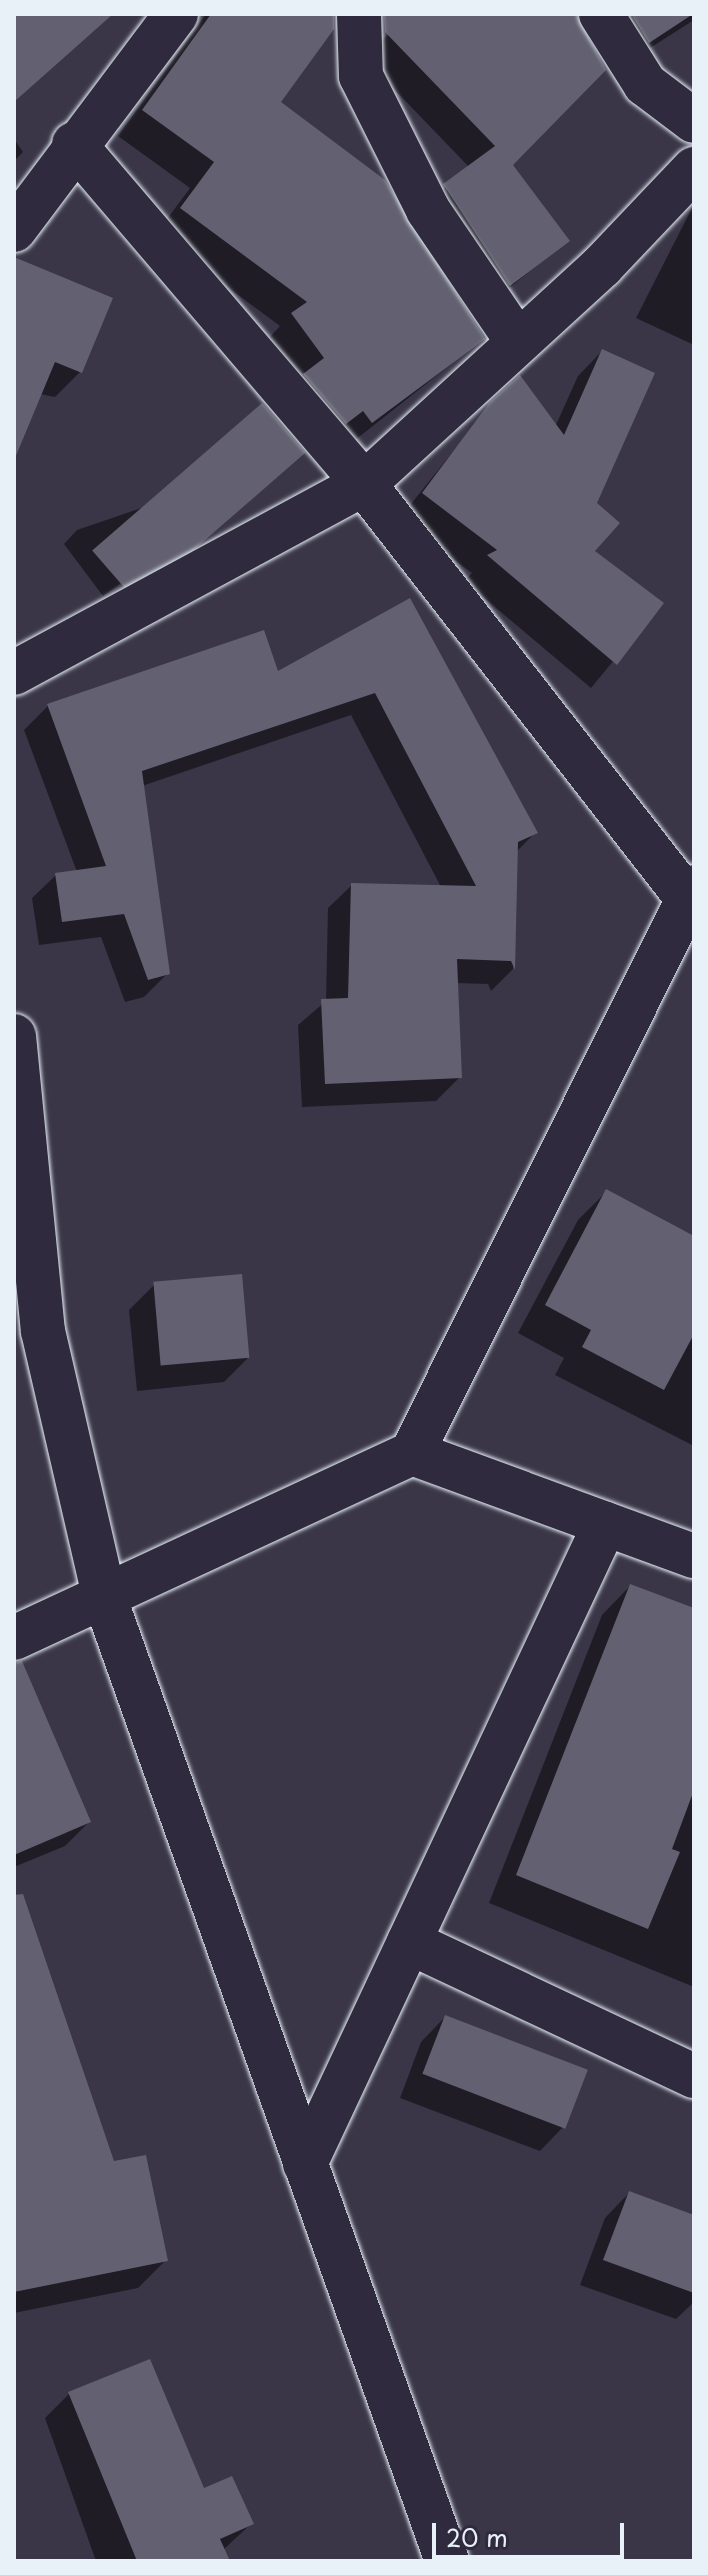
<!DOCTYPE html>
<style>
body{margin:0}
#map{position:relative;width:708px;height:2575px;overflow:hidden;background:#3a3648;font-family:"Playpen Sans",sans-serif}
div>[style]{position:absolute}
.shadow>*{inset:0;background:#0007}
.building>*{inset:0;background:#636171;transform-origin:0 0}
.roads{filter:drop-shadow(0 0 2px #e8f1f8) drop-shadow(0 0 2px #e8f1f8)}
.minor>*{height:44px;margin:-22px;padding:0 22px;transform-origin:22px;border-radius:22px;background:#2f2a3d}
.tertiary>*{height:44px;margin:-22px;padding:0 22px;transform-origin:22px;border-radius:22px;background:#2f2a3d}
span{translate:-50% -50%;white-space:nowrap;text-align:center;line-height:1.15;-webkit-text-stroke:7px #2f2a3d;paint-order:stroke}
.frame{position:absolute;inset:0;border:16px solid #e8f1f8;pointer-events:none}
.scale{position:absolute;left:432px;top:2523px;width:192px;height:36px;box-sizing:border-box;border:4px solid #e8f1f8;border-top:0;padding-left:10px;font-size:24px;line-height:28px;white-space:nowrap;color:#e8f1f8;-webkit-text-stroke:6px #2f2a3d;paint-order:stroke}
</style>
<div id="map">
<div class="shadow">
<i style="clip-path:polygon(14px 14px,104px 14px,107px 17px,14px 102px)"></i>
<i style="clip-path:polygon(206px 14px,333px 14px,278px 102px,483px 339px,345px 448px,267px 340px,280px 326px,156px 234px,190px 188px,118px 136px)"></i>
<i style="clip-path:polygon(409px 14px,577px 14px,510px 165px,567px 241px,486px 307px,421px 209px,469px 167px,364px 58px)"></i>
<i style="clip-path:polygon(585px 14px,694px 14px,694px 20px,625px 64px)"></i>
<i style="clip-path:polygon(14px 139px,23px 152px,14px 161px)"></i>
<i style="clip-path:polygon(694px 204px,694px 345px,636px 318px)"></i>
<i style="clip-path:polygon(14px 259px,110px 299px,80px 372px,55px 397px,14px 389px)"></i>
<i style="clip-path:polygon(602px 351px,592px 551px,661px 603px,591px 688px,464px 581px,472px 573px,399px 519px,491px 404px,555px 427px,578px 376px)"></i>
<i style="clip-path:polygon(302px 453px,103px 596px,64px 544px,77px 530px)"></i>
<i style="clip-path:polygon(409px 601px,536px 832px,516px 852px,513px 969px,491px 991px,488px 984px,456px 983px,460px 1077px,436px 1101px,302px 1107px,298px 1025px,326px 1001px,328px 908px,352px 885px,441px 887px,351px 715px,142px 786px,167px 974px,144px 997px,125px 1002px,101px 937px,39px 945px,32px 898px,56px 875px,77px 872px,24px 730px,48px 706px,277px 674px)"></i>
<i style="clip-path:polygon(607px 1191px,694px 1238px,694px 1446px,555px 1375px,564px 1358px,518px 1333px,578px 1220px)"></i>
<i style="clip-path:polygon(154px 1285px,248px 1358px,224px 1382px,137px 1391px,129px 1310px)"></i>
<i style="clip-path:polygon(630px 1586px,694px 1610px,694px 1987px,489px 1903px,602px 1615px)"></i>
<i style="clip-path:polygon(14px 1691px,89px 1822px,65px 1846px,14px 1867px)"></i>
<i style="clip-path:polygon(14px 1935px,112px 2164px,166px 2260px,138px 2288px,14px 2313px)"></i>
<i style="clip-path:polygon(445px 2017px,564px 2126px,540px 2151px,400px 2098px,421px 2042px)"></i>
<i style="clip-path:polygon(629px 2193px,694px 2217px,694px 2302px,676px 2319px,580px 2285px,605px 2218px)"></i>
<i style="clip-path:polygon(69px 2394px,251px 2524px,223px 2550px,228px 2561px,96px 2561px,45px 2418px)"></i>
</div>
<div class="building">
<i style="clip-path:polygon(14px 14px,113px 14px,14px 102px)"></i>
<i style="clip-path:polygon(211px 14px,334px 14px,334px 29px,281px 102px,385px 180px,485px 339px,372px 423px,363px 411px,346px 424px,303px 374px,324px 358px,291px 313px,307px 302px,180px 208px,214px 162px,142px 110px)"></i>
<i style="clip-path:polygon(384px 14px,576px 14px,606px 70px,513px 165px,570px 241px,510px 286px,443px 184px,495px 146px,385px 32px)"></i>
<i style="clip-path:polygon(631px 14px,693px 14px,649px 43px)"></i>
<i style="clip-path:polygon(14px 257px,113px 298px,82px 373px,55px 362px,15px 458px)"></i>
<i style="clip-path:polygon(602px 349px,655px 373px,597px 503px,620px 523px,595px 551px,664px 603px,617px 665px,487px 555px,497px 550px,422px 493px,490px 402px,520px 375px,564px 435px)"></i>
<i style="left:262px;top:403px;width:66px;height:225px;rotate:49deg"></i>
<i style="clip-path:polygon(410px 598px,538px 833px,518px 842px,515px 970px,511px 961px,457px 959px,462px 1078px,325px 1084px,321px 999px,348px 998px,351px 883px,476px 886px,375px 693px,142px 771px,170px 974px,148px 980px,124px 914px,62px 922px,55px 873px,106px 866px,47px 704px,264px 630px,278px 671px)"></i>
<i style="clip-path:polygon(606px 1189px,694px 1236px,694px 1334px,664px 1390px,582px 1347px,591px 1330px,545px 1305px)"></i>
<i style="left:242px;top:1274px;width:84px;height:89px;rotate:85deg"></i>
<i style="clip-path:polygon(630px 1584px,694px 1608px,694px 1790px,672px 1849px,680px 1852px,648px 1929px,516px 1875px)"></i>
<i style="clip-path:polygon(22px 1661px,91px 1822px,14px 1855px,14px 1663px)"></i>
<i style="clip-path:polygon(23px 1894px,114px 2161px,146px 2155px,168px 2261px,14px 2292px,14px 1895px)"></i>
<i style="left:445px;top:2015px;width:153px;height:63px;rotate:21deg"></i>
<i style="clip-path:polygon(629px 2191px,694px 2215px,694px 2293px,603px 2260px)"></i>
<i style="clip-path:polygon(150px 2359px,204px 2488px,232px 2476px,254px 2524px,220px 2539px,230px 2561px,137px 2561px,68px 2392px)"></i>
</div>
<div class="roads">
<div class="minor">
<i style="left:359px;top:14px;width:62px;rotate:88.2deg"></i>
<i style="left:361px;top:76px;width:150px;rotate:63.4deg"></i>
<i style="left:428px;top:210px;width:158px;rotate:55.8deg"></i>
<i style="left:601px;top:14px;width:83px;rotate:57.8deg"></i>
<i style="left:645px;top:84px;width:61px;rotate:37.1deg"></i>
<i style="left:74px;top:144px;width:447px;rotate:49.5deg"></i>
<i style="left:364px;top:484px;width:536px;rotate:52.04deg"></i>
<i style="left:14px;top:230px;width:270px;rotate:-53.1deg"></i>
<i style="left:14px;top:673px;width:398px;rotate:-28.4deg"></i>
<i style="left:364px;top:484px;width:323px;rotate:-42.5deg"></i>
<i style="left:602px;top:266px;width:134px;rotate:-46.5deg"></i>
<i style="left:14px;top:1036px;width:296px;rotate:84.4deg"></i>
<i style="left:43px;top:1331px;width:272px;rotate:77deg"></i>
<i style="left:104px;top:1596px;width:1024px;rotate:70.43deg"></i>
<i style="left:409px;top:1942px;width:315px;rotate:25.2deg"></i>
<i style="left:305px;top:2164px;width:707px;rotate:-64.89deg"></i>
</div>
<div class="tertiary">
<i style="left:412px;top:1453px;width:300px;rotate:20.1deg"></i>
<i style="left:14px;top:1638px;width:439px;rotate:-24.9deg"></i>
<i style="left:412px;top:1453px;width:632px;rotate:-63.52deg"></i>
</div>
</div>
<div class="frame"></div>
<div class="scale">20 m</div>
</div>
